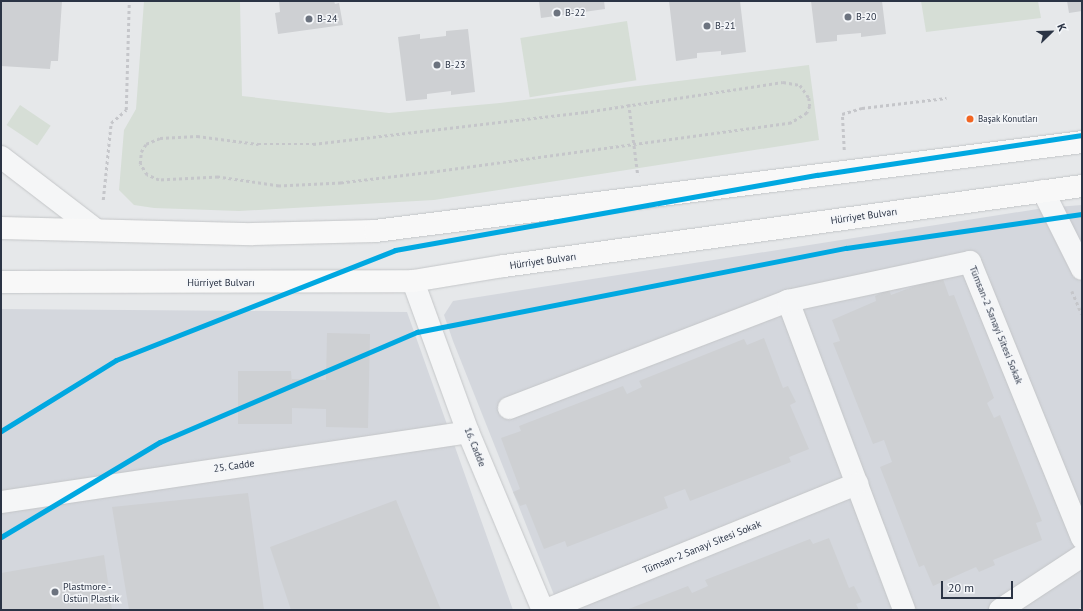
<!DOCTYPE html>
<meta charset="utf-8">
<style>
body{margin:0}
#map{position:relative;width:1083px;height:611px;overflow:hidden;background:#e6e8ea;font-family:"PT Sans",sans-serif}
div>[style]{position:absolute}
.built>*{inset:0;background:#d4d7dd}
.green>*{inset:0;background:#d6ded6;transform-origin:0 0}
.building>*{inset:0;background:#ced0d3}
.path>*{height:2.5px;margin-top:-1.25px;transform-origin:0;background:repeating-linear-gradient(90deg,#c5c6ca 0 3px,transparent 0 6px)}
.roads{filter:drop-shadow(0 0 1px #c4c6c8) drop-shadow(0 0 1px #c4c6c8)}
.minor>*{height:22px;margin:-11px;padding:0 11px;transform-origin:11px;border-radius:11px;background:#f5f6f7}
.major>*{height:22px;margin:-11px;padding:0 11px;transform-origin:11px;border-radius:11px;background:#f8f8f8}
.metro-1>*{height:5px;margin:-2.5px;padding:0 2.5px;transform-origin:2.5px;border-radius:2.5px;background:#00a8e1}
.dots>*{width:11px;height:11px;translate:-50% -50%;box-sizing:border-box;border:2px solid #f4f6f9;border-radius:50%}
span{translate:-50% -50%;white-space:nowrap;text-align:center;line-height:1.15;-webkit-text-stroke:3px #f4f6f9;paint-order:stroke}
.bus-label{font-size:9px;color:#2b3445}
.left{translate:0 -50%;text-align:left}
.poi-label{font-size:10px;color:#2b3445}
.street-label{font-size:10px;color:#2b3445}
.frame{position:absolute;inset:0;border:2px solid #2b3445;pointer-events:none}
.north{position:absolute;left:1031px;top:12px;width:40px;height:40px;-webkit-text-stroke:3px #f4f6f9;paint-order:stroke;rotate:67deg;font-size:11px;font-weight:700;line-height:16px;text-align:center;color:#2b3445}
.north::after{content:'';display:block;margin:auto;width:14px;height:18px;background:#2b3445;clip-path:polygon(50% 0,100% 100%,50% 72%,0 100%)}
.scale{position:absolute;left:941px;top:581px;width:72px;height:18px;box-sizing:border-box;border:2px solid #2b3445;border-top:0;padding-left:5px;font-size:12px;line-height:14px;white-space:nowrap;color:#2b3445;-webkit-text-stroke:3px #f4f6f9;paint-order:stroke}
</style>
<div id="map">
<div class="built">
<i style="clip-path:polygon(1082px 205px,1082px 607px,1077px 610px,560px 610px,453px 341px,444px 315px,453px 301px,1044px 208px)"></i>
<i style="clip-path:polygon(1px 309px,407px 312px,513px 610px,1px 610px)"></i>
</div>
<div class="green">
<i style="clip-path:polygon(144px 1px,240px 1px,242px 96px,389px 113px,500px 103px,809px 65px,819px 140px,434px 200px,239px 211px,154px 208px,134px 205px,119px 190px,124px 130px,136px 109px)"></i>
<i style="clip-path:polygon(921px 1px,1038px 1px,1041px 18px,926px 32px)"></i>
<i style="left:627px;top:21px;width:60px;height:108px;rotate:81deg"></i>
<i style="left:20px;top:105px;width:37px;height:24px;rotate:34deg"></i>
</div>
<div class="building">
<i style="clip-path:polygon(1px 1px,62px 1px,58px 61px,51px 61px,50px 69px,1px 66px)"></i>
<i style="clip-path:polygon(279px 1px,334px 1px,335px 4px,339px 3px,343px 25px,278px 34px,275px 13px,280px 12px)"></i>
<i style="clip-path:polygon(539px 1px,604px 1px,605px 9px,541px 18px)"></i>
<i style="clip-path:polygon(669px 1px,740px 1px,746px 52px,721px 55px,721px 51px,697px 53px,697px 58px,676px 61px)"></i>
<i style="clip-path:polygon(811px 1px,882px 1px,886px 34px,861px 37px,861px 33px,837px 35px,837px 41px,816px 43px)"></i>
<i style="clip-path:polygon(1067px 1px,1082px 1px,1082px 11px,1069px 13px)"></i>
<i style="clip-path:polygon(468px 29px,475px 92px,451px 95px,451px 91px,427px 94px,427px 99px,406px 101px,398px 37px,420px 34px,420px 39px,446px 36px,446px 31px)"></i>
<i style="clip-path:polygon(942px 276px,949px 296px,954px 295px,994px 398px,987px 403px,994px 418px,1000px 415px,1042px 521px,1036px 523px,1042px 540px,993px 560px,995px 565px,979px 572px,976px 567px,933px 586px,924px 565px,919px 567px,880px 467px,892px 462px,884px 440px,873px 444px,833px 343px,840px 341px,832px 320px,876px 301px,875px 296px,889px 289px,891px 295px)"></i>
<i style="clip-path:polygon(327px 333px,370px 334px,368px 428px,326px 427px,326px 409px,292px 408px,292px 424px,238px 424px,238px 371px,291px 371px,292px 384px,292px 379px,326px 380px)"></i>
<i style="clip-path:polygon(764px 338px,783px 388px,788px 386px,796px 402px,790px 405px,809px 449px,789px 457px,791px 462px,690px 501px,685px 489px,664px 497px,668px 508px,567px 547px,565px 541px,544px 549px,526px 504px,520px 506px,513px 492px,520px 489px,501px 438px,521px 431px,519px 426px,623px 386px,627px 394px,642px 387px,639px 381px,744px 339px,747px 345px)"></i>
<i style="clip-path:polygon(248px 493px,264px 610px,129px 610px,112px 507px)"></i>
<i style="clip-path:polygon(396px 500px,441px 610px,291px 610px,270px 547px)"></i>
<i style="clip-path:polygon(829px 538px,849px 588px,854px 586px,862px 602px,856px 604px,859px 610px,626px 610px,688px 586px,692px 593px,708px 586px,705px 580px,810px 539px,813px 544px)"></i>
<i style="clip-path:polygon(104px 555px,112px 610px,1px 610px,1px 573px)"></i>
</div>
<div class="path">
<i style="left:783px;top:82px;width:17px;rotate:10deg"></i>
<i style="left:800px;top:85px;width:16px;rotate:55deg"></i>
<i style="left:809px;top:98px;width:8px;rotate:83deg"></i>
<i style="left:810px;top:106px;width:8px;rotate:113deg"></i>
<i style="left:807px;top:113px;width:19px;rotate:148deg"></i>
<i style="left:791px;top:123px;width:361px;rotate:172.2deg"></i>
<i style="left:433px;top:172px;width:93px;rotate:173.2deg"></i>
<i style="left:341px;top:183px;width:62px;rotate:177.2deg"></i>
<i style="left:279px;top:186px;width:62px;rotate:-171.6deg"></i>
<i style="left:218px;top:177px;width:59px;rotate:177.1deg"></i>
<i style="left:159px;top:180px;width:13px;rotate:-157deg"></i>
<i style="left:147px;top:175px;width:13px;rotate:-122deg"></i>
<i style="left:140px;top:164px;width:12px;rotate:-85deg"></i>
<i style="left:141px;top:152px;width:9px;rotate:-58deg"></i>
<i style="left:146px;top:144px;width:15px;rotate:-23deg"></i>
<i style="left:160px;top:138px;width:37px;rotate:-3deg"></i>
<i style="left:197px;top:136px;width:62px;rotate:7.5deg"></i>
<i style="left:258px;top:144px;width:55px"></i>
<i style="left:313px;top:144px;width:274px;rotate:-6.7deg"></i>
<i style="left:585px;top:112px;width:200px;rotate:-8.6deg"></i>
<i style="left:629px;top:104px;width:72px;rotate:82.8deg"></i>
<i style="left:844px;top:150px;width:36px;rotate:-93deg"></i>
<i style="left:842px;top:114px;width:21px;rotate:-17deg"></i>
<i style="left:862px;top:108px;width:85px;rotate:-6.8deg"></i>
<i style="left:103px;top:200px;width:77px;rotate:-84.1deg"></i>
<i style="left:111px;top:123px;width:20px;rotate:-41deg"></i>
<i style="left:126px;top:110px;width:109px;rotate:-88.4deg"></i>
<i style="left:1072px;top:291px;width:25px;rotate:67deg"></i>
</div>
<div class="roads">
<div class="minor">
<i style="left:1px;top:157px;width:120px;rotate:37.5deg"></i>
<i style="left:1043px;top:191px;width:87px;rotate:63.4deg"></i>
<i style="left:413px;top:281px;width:161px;rotate:70deg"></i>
<i style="left:468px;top:432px;width:193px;rotate:67.2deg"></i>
<i style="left:788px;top:301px;width:330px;rotate:69.4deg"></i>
<i style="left:509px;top:408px;width:299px;rotate:-21deg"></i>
<i style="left:788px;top:301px;width:186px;rotate:-12.1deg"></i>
<i style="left:970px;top:262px;width:298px;rotate:67.9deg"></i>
<i style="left:1px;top:502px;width:472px;rotate:-8.5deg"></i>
<i style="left:546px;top:610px;width:336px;rotate:-22.1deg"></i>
<i style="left:1000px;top:610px;width:98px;rotate:-33.4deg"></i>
</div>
<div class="major">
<i style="left:1px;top:228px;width:252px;rotate:1.4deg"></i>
<i style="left:253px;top:234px;width:122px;rotate:-1.4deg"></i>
<i style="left:375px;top:231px;width:713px;rotate:-7.17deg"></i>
<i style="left:1px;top:282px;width:412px;rotate:-0.1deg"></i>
<i style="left:413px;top:281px;width:92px;rotate:-9.4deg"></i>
<i style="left:504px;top:266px;width:584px;rotate:-7.88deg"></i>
</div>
</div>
<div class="metro-1">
<i style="left:1px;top:431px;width:135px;rotate:-31.7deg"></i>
<i style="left:116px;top:360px;width:300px;rotate:-21.5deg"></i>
<i style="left:395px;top:250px;width:429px;rotate:-10.1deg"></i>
<i style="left:817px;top:175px;width:268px;rotate:-8.6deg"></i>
<i style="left:1px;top:537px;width:185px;rotate:-30.9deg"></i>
<i style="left:160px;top:442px;width:280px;rotate:-23.2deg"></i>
<i style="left:417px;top:332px;width:437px;rotate:-11.1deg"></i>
<i style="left:846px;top:248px;width:238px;rotate:-8.2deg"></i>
</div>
<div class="dots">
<i style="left:557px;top:13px;background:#6c737f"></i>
<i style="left:848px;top:17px;background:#6c737f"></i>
<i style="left:309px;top:19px;background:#6c737f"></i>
<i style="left:707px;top:26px;background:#6c737f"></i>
<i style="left:437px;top:65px;background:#6c737f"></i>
<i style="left:970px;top:119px;background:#f26522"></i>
<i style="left:55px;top:592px;background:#6c737f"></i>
</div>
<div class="bus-label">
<span class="left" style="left:978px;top:119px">Başak Konutları</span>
</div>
<div class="poi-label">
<span class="left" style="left:565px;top:13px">B-22</span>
<span class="left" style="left:856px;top:17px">B-20</span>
<span class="left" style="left:317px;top:19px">B-24</span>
<span class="left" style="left:715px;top:26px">B-21</span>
<span class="left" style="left:445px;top:65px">B-23</span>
<span class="left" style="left:63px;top:592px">Plastmore -<br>Üstün Plastik</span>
</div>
<div class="street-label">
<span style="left:864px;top:216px;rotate:-8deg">Hürriyet Bulvarı</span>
<span style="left:543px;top:261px;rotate:-8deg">Hürriyet Bulvarı</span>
<span style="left:221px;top:283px">Hürriyet Bulvarı</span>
<span style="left:996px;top:325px;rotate:68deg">Tümsan-2 Sanayi Sitesi Sokak</span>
<span style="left:475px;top:447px;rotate:68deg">16. Cadde</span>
<span style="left:234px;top:466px;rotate:-8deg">25. Cadde</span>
<span style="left:702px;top:547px;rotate:-22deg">Tümsan-2 Sanayi Sitesi Sokak</span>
</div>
<div class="frame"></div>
<div class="north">K</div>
<div class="scale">20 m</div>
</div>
